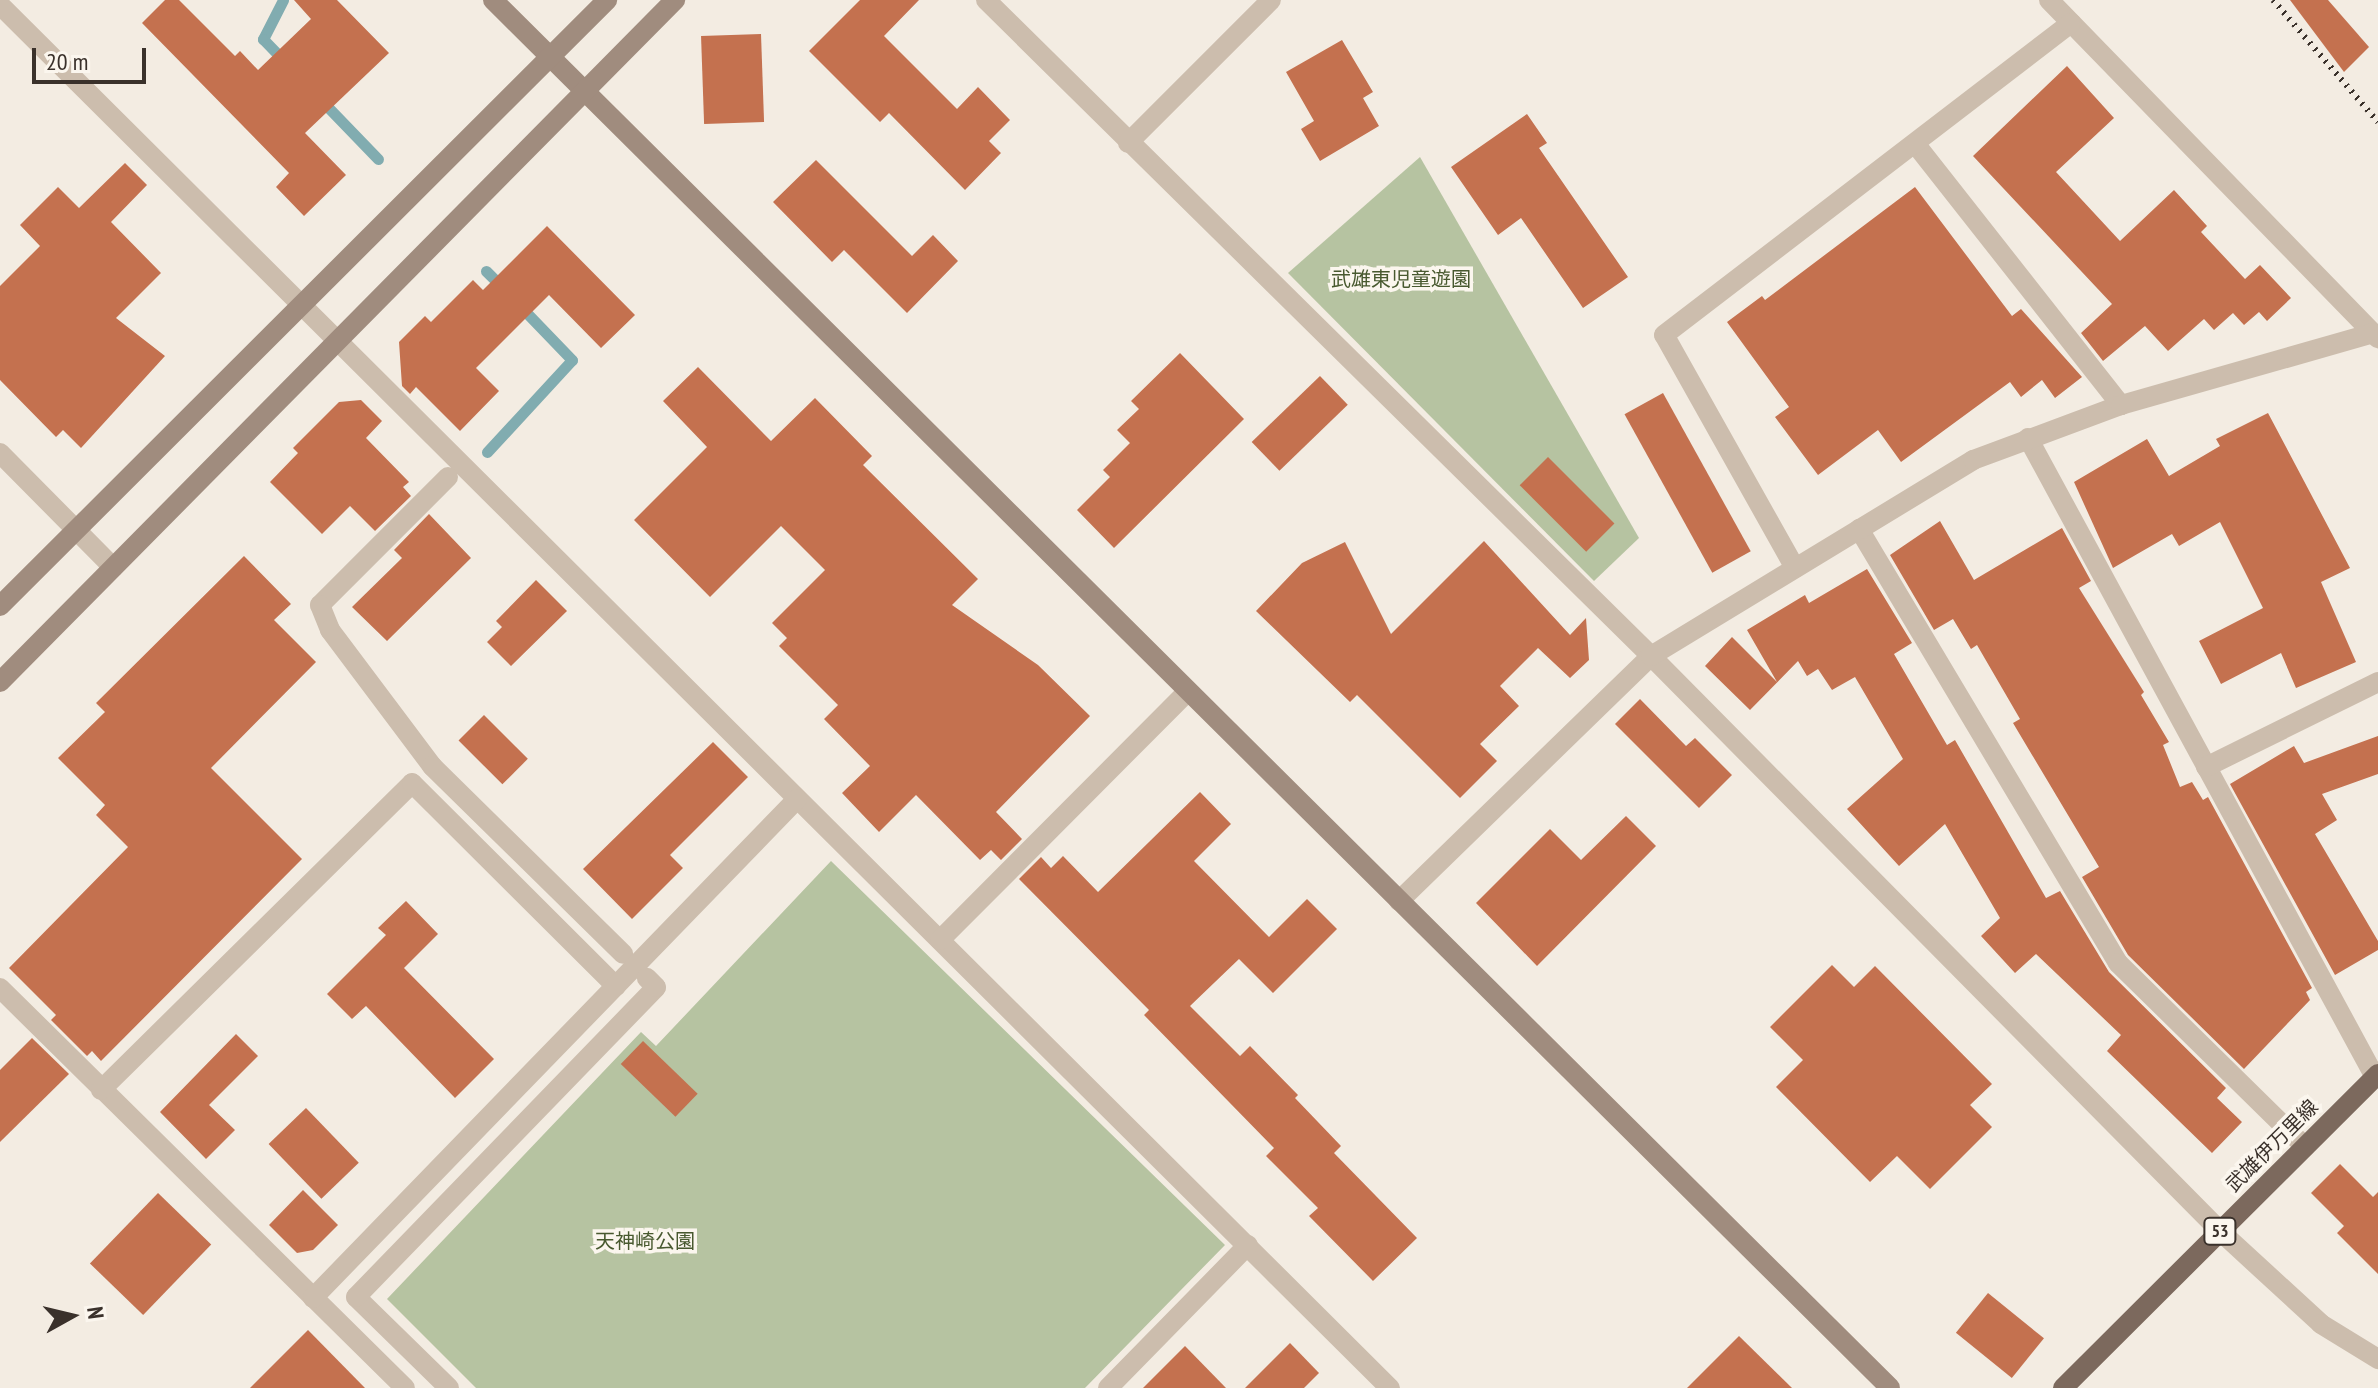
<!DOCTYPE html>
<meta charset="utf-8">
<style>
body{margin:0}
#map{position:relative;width:2378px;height:1388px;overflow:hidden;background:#f3ece2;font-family:"PT Sans Narrow","Noto Sans JP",sans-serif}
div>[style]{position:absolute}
.green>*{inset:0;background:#b6c3a1}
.stream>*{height:11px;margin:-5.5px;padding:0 5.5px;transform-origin:5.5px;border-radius:5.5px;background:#81acb0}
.building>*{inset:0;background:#c4714f;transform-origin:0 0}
.street>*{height:20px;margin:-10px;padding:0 10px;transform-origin:10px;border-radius:10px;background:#ccbdad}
.secondary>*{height:20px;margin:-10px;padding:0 10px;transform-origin:10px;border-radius:10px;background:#a08c7e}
.primary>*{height:20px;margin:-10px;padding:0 10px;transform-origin:10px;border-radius:10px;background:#7c695d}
.rail>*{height:6px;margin-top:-3px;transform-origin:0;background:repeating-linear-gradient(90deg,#3a312b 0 2px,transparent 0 8px)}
span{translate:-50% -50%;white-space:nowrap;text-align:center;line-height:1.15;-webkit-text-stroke:7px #fbf6ee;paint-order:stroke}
.shield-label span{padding:2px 6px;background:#fbf6ee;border:2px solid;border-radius:6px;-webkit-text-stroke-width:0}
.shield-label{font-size:18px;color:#3a312b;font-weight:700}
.park-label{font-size:20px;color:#48592f}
.street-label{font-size:20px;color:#3a312b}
.north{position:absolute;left:32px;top:1276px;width:80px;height:80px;-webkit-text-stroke:6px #fbf6ee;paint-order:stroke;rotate:82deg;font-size:22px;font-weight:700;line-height:32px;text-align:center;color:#3a312b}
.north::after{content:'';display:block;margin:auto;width:28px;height:36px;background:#3a312b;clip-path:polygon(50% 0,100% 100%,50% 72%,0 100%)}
.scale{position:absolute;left:32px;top:48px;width:114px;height:36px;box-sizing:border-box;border:4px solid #3a312b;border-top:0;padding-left:10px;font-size:24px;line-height:28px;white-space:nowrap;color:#3a312b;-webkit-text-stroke:6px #fbf6ee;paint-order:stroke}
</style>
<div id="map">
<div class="green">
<i style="clip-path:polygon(1420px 157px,1639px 538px,1594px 581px,1288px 273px)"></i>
<i style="clip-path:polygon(831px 861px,1225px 1245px,1085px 1388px,476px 1388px,387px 1299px,641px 1032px,656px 1046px)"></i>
</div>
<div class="stream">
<i style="left:283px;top:0;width:44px;rotate:117.1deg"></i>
<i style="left:263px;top:39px;width:32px;rotate:46deg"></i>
<i style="left:321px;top:100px;width:82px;rotate:46deg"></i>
<i style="left:486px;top:271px;width:24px;rotate:45deg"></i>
<i style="left:487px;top:452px;width:125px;rotate:-47.3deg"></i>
<i style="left:572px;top:360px;width:75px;rotate:-133.9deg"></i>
</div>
<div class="building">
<i style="clip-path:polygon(165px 0,179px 0,235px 56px,240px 51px,258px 70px,311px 19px,294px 0,337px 0,389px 53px,305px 133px,346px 175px,304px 216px,276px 187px,289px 173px,142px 23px)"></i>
<i style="clip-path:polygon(860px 0,919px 0,884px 36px,957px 109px,978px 87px,1010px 120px,989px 141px,1001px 153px,965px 190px,889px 113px,880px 122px,809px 51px)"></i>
<i style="clip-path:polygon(2290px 0,2328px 0,2369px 47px,2344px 72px)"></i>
<i style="left:761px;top:34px;width:88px;height:60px;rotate:88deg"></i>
<i style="clip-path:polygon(1342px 40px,1373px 92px,1363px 98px,1379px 126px,1320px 161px,1301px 129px,1314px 121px,1286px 72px)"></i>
<i style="clip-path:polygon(2067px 66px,2114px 118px,2056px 172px,2120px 241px,2174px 190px,2207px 226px,2201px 232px,2245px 279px,2260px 265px,2291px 298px,2267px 321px,2259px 312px,2244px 325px,2233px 313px,2214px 330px,2204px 319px,2168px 351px,2145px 326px,2103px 361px,2081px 333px,2112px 304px,1973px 156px)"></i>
<i style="clip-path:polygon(1527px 114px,1547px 143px,1539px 148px,1628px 277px,1583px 308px,1521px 218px,1498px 235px,1451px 167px)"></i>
<i style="clip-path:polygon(816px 160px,912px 256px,933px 235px,958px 261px,907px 313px,844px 250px,832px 262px,773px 202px)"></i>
<i style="clip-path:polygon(125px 163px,147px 185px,111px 222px,161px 273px,116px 318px,165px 356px,81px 448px,63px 430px,56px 437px,0 380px,0 286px,40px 246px,20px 225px,58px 187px,79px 208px)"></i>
<i style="clip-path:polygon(1915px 187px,2012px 316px,2021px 309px,2082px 377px,2055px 398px,2042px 380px,2021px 397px,2010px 382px,1901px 462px,1878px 430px,1818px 475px,1775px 417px,1789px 407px,1727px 322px,1762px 296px,1765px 300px)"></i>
<i style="clip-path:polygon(547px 226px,635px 315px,601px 348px,549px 295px,476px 368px,499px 391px,460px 431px,416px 387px,410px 394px,402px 386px,399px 342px,425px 316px,431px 322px,473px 280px,483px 290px)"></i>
<i style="clip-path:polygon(1180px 353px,1244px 419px,1114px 548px,1077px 510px,1110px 477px,1103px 470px,1130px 443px,1117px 430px,1139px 409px,1131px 401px)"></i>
<i style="clip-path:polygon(698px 367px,771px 441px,815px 398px,872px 456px,863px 465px,978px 579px,952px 605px,1038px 665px,1090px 716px,996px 812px,1022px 839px,1001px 860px,991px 850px,980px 860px,916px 795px,879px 832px,842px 793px,870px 766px,824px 719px,838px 705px,779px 646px,787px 638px,772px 623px,825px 570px,781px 526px,710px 597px,634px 520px,707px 447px,663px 401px)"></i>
<i style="left:1320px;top:376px;width:40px;height:95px;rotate:46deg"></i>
<i style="left:1663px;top:393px;width:181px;height:44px;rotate:61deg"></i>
<i style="clip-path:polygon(361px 400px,382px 421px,366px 438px,409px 482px,403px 487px,411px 496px,375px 531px,350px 506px,322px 534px,270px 482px,298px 453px,293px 448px,339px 402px)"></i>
<i style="clip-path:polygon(2268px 413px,2350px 568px,2321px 582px,2356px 662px,2296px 688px,2281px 653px,2221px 684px,2199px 641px,2263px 608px,2220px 522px,2179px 546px,2172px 534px,2113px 568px,2074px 482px,2147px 439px,2169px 476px,2220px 446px,2216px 439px)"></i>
<i style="left:1548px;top:457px;width:94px;height:40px;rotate:45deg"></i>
<i style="clip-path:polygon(429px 514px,471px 558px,387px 641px,352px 607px,402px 558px,394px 550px)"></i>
<i style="clip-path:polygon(1940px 521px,1974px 580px,2062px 528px,2091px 581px,2079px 588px,2144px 692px,2141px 695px,2169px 742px,2163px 745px,2180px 787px,2192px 782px,2203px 800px,2208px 797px,2312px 988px,2306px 992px,2310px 1000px,2244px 1069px,2128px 955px,2082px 877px,2099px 867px,2013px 723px,2020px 719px,1977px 645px,1971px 649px,1953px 619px,1934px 630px,1890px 555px)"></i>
<i style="clip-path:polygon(1484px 541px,1570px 635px,1586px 618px,1589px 660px,1570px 678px,1538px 648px,1500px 686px,1519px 706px,1480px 744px,1497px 761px,1460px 798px,1357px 695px,1350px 702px,1256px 611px,1302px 563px,1345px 542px,1391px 634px)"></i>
<i style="clip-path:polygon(244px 556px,291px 604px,274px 620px,316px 662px,211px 768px,302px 859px,101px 1061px,92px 1051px,87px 1056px,51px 1020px,56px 1015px,9px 968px,128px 847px,96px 815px,105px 805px,58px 758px,105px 712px,96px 703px)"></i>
<i style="clip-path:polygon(1867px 569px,1912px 643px,1894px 654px,1947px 745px,1955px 740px,2046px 898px,2060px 891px,2109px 972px,2226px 1088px,2217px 1098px,2242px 1122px,2212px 1153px,2107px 1051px,2121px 1035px,2036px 954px,2015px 973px,1981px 936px,2000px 918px,1945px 824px,1899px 866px,1847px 809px,1903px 759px,1855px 677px,1832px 690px,1818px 669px,1807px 676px,1798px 661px,1750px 710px,1705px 666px,1732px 637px,1777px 682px,1747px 630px,1805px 595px,1809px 603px)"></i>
<i style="clip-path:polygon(536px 580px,567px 611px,511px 666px,487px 642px,502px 627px,496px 621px)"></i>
<i style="clip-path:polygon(1640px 699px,1686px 746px,1695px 738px,1732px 775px,1699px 808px,1615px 724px)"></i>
<i style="left:484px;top:715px;width:62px;height:36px;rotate:45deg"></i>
<i style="clip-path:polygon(2378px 736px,2378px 774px,2322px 794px,2337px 820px,2315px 834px,2378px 941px,2378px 950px,2335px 975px,2230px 784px,2294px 746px,2304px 763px)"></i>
<i style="clip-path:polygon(713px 742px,748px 777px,670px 855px,683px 868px,632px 919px,583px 869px)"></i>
<i style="clip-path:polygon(1200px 792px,1231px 824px,1194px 861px,1269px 937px,1307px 899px,1337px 929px,1273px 993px,1239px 959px,1190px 1006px,1240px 1056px,1250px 1046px,1298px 1095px,1295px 1098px,1341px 1146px,1334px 1153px,1417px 1238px,1373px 1281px,1309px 1216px,1318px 1208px,1266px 1156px,1274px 1148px,1144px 1015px,1149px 1010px,1019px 879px,1041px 857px,1051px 868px,1063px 856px,1098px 892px)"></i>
<i style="clip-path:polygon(1626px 816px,1656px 846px,1537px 966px,1476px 903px,1550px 829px,1581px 860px)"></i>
<i style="clip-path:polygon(406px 901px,438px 934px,404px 968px,494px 1059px,455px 1098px,366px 1006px,352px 1019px,327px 994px,386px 935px,378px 928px)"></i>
<i style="clip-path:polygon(1832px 965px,1854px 987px,1875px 966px,1992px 1084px,1970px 1105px,1992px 1127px,1930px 1189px,1897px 1156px,1870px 1182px,1776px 1087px,1803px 1060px,1770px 1027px)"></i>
<i style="clip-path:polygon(236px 1034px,258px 1056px,209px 1105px,235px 1130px,206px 1159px,160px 1112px)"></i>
<i style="clip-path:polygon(32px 1038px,69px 1074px,0 1142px,0 1070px)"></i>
<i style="left:643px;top:1041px;width:76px;height:32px;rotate:44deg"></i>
<i style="left:306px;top:1108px;width:76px;height:52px;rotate:46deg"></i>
<i style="clip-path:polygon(2340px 1164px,2373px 1197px,2378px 1192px,2378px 1274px,2337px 1233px,2344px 1226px,2311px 1193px)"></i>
<i style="clip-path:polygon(303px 1190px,338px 1225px,313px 1250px,297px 1253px,269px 1225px)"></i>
<i style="left:158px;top:1193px;width:74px;height:98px;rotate:44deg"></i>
<i style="left:1988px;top:1293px;width:72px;height:51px;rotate:39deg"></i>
<i style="clip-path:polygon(308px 1330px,365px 1388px,250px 1388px)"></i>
<i style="clip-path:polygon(1739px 1336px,1792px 1388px,1687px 1388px)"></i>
<i style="clip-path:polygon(1290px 1343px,1319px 1373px,1304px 1388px,1245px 1388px)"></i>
<i style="clip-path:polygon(1185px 1346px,1226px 1388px,1143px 1388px)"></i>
</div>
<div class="street">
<i style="left:986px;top:0;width:934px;rotate:44.61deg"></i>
<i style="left:1651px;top:656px;width:809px;rotate:45.3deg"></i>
<i style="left:2220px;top:1231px;width:137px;rotate:42.6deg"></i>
<i style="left:2321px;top:1324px;width:67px;rotate:31.6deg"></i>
<i style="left:2049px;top:0;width:472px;rotate:45.8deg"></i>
<i style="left:0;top:5px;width:1961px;rotate:44.86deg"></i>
<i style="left:1128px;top:143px;width:202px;rotate:-45deg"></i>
<i style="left:1917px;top:146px;width:330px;rotate:51.8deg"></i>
<i style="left:2028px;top:438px;width:727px;rotate:61.5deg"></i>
<i style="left:0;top:453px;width:161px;rotate:45.3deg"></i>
<i style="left:448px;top:477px;width:181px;rotate:135deg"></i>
<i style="left:320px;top:605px;width:27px;rotate:68deg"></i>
<i style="left:330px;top:630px;width:170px;rotate:53.1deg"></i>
<i style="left:432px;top:766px;width:268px;rotate:44.5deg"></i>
<i style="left:1859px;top:529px;width:505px;rotate:59.17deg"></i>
<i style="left:2118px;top:963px;width:262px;rotate:44.5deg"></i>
<i style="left:1795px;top:568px;width:267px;rotate:-119.3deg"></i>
<i style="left:1664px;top:335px;width:513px;rotate:-37.47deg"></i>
<i style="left:2206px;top:767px;width:192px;rotate:-26.3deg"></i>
<i style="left:1399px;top:901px;width:351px;rotate:-44.2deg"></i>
<i style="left:1651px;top:656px;width:377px;rotate:-31.3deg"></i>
<i style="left:1973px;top:460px;width:158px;rotate:-20.4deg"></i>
<i style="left:2121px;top:405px;width:262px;rotate:-15.9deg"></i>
<i style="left:940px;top:940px;width:351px;rotate:-45.1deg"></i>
<i style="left:0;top:988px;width:569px;rotate:44.64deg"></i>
<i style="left:101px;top:1090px;width:437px;rotate:-44.6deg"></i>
<i style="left:412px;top:783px;width:288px;rotate:44.9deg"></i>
<i style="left:313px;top:1298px;width:695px;rotate:-45.87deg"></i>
<i style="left:449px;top:1388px;width:130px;rotate:-135.6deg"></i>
<i style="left:356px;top:1297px;width:431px;rotate:-45.9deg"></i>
<i style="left:656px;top:987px;width:13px;rotate:-135deg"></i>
<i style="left:1108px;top:1388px;width:200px;rotate:-45.6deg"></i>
</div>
<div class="secondary">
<i style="left:493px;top:0;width:1969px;rotate:44.81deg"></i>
<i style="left:0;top:606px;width:858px;rotate:-44.95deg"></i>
<i style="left:0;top:682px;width:960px;rotate:-45.3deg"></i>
</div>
<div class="primary">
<i style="left:2063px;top:1388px;width:445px;rotate:-44.9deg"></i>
</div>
<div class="rail">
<i style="left:2273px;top:0;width:161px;rotate:49.3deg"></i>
</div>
<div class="shield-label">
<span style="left:2220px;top:1231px">53</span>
</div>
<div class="park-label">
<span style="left:1401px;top:279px">武雄東児童遊園</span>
<span style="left:645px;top:1241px">天神崎公園</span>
</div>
<div class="street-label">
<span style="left:2272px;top:1146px;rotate:-45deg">武雄伊万里線</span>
</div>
<div class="north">N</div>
<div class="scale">20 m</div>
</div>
